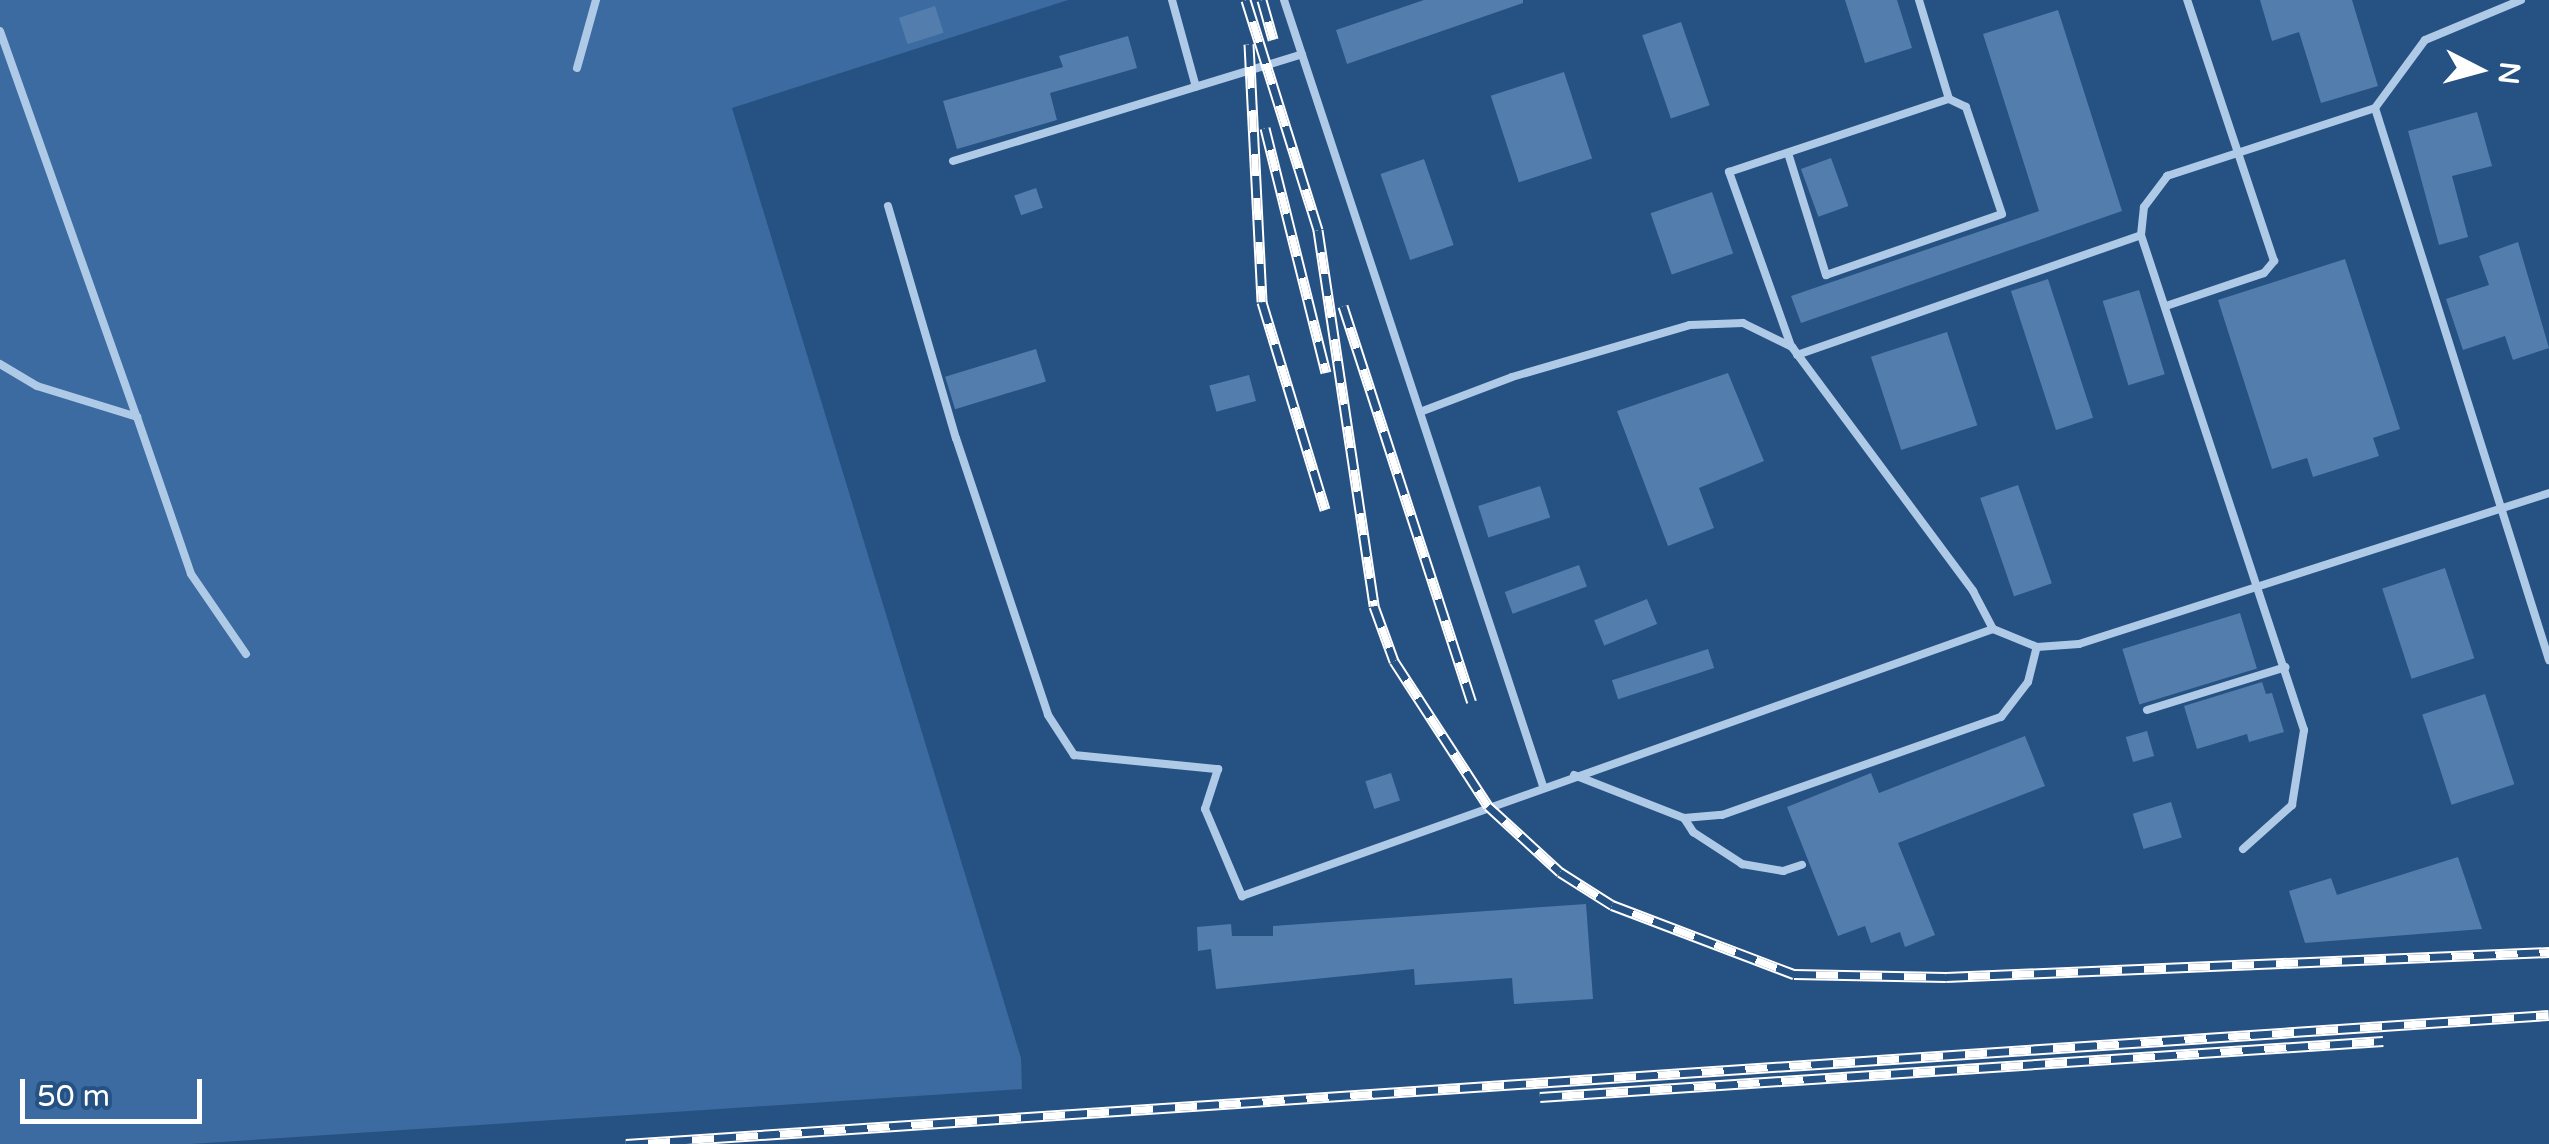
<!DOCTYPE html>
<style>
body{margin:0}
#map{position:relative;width:2549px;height:1144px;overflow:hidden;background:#265183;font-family:"Varela Round",sans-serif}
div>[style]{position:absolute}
.green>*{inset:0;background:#3b6ba0}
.building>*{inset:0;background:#527dad;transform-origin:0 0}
.lane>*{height:8px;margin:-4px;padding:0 4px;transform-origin:4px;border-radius:4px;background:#afcae7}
.rail>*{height:11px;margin-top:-5.5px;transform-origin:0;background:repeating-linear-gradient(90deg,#265183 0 22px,#fff 0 44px);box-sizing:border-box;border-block:2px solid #fff}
span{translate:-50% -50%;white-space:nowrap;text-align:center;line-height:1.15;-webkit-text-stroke:8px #265183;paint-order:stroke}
.north{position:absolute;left:2429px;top:20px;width:100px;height:100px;-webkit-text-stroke:8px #265183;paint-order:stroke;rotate:96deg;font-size:28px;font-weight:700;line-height:40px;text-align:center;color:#fff}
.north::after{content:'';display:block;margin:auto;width:35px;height:45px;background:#fff;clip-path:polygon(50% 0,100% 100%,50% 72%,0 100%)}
.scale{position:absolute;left:20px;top:1079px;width:182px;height:45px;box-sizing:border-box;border:5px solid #fff;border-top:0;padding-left:12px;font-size:30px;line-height:35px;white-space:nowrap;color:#fff;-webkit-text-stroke:8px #265183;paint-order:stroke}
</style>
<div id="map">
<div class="green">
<i style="clip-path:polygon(0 0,1068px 0,732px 108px,1021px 1058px,1022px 1089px,191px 1144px,0 1144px)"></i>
</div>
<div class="building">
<i style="clip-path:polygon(1424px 0,1523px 0,1523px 3px,1347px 64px,1336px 30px)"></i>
<i style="clip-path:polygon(1845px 0,1897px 0,1912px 48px,1865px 63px)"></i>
<i style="clip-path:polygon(2260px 0,2352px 0,2378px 86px,2321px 103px,2299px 32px,2272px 41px)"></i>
<i style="left:935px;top:6px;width:28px;height:38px;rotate:72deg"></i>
<i style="clip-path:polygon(2058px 10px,2122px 211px,1801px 323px,1791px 296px,2039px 211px,1983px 34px)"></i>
<i style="left:1681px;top:22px;width:88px;height:41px;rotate:71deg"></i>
<i style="clip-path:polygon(1128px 36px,1137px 68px,1050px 93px,1057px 120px,957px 149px,943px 101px,1063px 67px,1059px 56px)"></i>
<i style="left:1564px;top:72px;width:91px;height:77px;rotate:72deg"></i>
<i style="clip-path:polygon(2477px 112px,2492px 166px,2452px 176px,2468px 237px,2439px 245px,2408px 131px)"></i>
<i style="left:1831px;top:158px;width:51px;height:32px;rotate:70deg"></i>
<i style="left:1424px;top:159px;width:91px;height:46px;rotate:71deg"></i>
<i style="left:1036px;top:188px;width:21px;height:23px;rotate:71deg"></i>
<i style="left:1712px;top:192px;width:65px;height:65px;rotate:71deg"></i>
<i style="clip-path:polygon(2518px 242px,2549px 348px,2513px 360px,2505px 336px,2463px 350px,2446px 299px,2489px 285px,2479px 256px)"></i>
<i style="clip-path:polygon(2345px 259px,2400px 429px,2373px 438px,2379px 456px,2313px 477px,2307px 458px,2272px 469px,2218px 300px)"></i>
<i style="left:2048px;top:279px;width:146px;height:39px;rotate:72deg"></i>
<i style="left:2139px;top:290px;width:88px;height:38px;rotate:73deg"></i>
<i style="left:1947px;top:332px;width:98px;height:80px;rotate:72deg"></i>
<i style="left:1036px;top:349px;width:34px;height:95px;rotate:73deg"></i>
<i style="clip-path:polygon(1728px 373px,1764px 461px,1699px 488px,1714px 528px,1668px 546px,1617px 411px)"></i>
<i style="left:1249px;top:375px;width:27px;height:41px;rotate:75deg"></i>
<i style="left:2018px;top:485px;width:104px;height:40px;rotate:71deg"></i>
<i style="left:1540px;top:486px;width:33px;height:65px;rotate:72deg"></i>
<i style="left:1579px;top:565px;width:23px;height:79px;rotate:70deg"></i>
<i style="left:2445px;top:568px;width:95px;height:66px;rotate:72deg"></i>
<i style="left:1647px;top:599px;width:27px;height:57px;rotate:68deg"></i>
<i style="left:2240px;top:613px;width:58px;height:123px;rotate:73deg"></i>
<i style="left:1708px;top:649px;width:20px;height:101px;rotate:72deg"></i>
<i style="clip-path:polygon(2262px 682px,2266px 694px,2272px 693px,2284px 732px,2249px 742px,2247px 734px,2197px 749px,2184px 706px)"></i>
<i style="left:2485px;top:694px;width:95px;height:66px;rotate:72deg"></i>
<i style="left:2147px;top:731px;width:26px;height:22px;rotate:74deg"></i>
<i style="clip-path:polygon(2025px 736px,2045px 786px,1898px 843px,1935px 935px,1905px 947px,1900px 932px,1871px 943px,1865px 926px,1838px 936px,1787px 807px,1871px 773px,1879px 793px)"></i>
<i style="left:1391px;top:773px;width:29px;height:27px;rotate:72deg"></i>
<i style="left:2171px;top:802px;width:37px;height:40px;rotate:73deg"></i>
<i style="clip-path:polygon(2458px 857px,2482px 929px,2305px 943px,2289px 891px,2331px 878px,2337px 895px)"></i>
<i style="clip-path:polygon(1586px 904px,1593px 999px,1514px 1004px,1512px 978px,1415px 985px,1414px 969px,1216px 989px,1211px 949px,1198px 951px,1197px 927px,1231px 924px,1232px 936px,1273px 936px,1273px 926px)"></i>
</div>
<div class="lane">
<i style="left:1172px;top:0;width:90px;rotate:74.6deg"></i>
<i style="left:1284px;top:0;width:828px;rotate:71.76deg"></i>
<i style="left:0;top:31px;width:410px;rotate:70.5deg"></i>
<i style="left:577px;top:68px;width:71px;rotate:-74.4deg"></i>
<i style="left:2375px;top:108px;width:84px;rotate:-53.7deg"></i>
<i style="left:2425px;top:40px;width:104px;rotate:-22.6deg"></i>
<i style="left:1788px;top:153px;width:128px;rotate:72.7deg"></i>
<i style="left:1826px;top:275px;width:186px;rotate:-19.1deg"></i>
<i style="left:2002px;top:214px;width:113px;rotate:-108.6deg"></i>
<i style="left:1966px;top:107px;width:19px;rotate:-155deg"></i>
<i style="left:953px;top:161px;width:365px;rotate:-17deg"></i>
<i style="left:888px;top:206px;width:242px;rotate:73.7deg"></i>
<i style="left:956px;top:438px;width:292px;rotate:71.6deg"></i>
<i style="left:1048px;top:715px;width:48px;rotate:57deg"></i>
<i style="left:1074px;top:755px;width:145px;rotate:5.6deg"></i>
<i style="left:1218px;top:769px;width:42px;rotate:108deg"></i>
<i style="left:1205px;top:809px;width:95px;rotate:67deg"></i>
<i style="left:1242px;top:896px;width:797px;rotate:-19.57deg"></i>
<i style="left:1993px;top:629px;width:48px;rotate:22.2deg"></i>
<i style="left:2037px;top:647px;width:42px;rotate:-4.1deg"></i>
<i style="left:2079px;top:644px;width:494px;rotate:-17.8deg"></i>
<i style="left:2166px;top:306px;width:103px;rotate:-18.6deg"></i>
<i style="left:2264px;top:273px;width:16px;rotate:-50deg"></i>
<i style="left:2274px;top:261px;width:275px;rotate:-108.4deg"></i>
<i style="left:1791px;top:346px;width:185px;rotate:-109.6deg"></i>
<i style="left:1729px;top:172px;width:232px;rotate:-18.4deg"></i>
<i style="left:1949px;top:99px;width:103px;rotate:-106.9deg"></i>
<i style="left:1797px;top:355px;width:364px;rotate:-19.2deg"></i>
<i style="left:0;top:364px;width:43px;rotate:30.7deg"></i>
<i style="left:37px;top:386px;width:105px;rotate:17.2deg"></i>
<i style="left:137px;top:417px;width:166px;rotate:71deg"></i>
<i style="left:191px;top:574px;width:97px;rotate:55.5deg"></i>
<i style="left:1420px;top:412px;width:98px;rotate:-20.8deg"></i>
<i style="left:1512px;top:377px;width:185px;rotate:-16.3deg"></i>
<i style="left:1690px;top:325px;width:53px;rotate:-2.2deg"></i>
<i style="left:1743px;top:323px;width:55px;rotate:26.1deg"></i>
<i style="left:1792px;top:347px;width:304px;rotate:53.4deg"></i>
<i style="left:1973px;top:591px;width:43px;rotate:62.2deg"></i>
<i style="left:2147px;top:710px;width:145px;rotate:-17.2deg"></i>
<i style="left:1574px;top:775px;width:118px;rotate:21.4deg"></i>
<i style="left:1684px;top:818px;width:38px;rotate:-5deg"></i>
<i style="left:1722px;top:815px;width:296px;rotate:-19.4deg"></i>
<i style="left:2001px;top:717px;width:44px;rotate:-52.4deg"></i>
<i style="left:2028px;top:682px;width:36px;rotate:-76deg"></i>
<i style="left:1684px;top:818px;width:17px;rotate:57deg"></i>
<i style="left:1693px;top:832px;width:59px;rotate:33.1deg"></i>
<i style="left:1742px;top:864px;width:42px;rotate:9.7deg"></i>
<i style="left:1783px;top:871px;width:20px;rotate:-18deg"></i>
<i style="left:2243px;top:849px;width:66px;rotate:-41.9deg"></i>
<i style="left:2292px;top:805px;width:76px;rotate:-80.9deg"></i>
<i style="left:2304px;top:730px;width:521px;rotate:-108.23deg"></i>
<i style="left:2141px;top:235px;width:28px;rotate:-84deg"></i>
<i style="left:2144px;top:207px;width:39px;rotate:-53deg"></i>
<i style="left:2167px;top:176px;width:219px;rotate:-18.1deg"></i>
<i style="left:2375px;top:108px;width:579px;rotate:72.5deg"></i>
</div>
<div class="rail">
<i style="left:1246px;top:0;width:241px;rotate:72.6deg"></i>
<i style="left:1318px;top:230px;width:380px;rotate:81.5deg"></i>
<i style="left:1374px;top:606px;width:59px;rotate:70deg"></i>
<i style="left:1394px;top:661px;width:173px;rotate:57deg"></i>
<i style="left:1488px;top:806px;width:98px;rotate:42.5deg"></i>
<i style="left:1560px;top:872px;width:62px;rotate:32.4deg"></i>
<i style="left:1612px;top:905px;width:195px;rotate:20.8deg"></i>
<i style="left:1794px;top:974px;width:152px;rotate:1.1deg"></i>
<i style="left:1946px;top:977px;width:604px;rotate:-2.37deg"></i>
<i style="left:1262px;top:0;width:41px;rotate:74.2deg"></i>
<i style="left:1249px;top:44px;width:258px;rotate:87.1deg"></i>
<i style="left:1262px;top:302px;width:217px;rotate:73.1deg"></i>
<i style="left:1265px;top:128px;width:252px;rotate:76deg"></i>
<i style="left:1343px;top:306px;width:416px;rotate:72deg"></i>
<i style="left:1540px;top:1097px;width:845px;rotate:-3.8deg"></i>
<i style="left:626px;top:1144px;width:1927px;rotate:-3.84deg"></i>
</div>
<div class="north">N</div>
<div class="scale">50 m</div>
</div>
